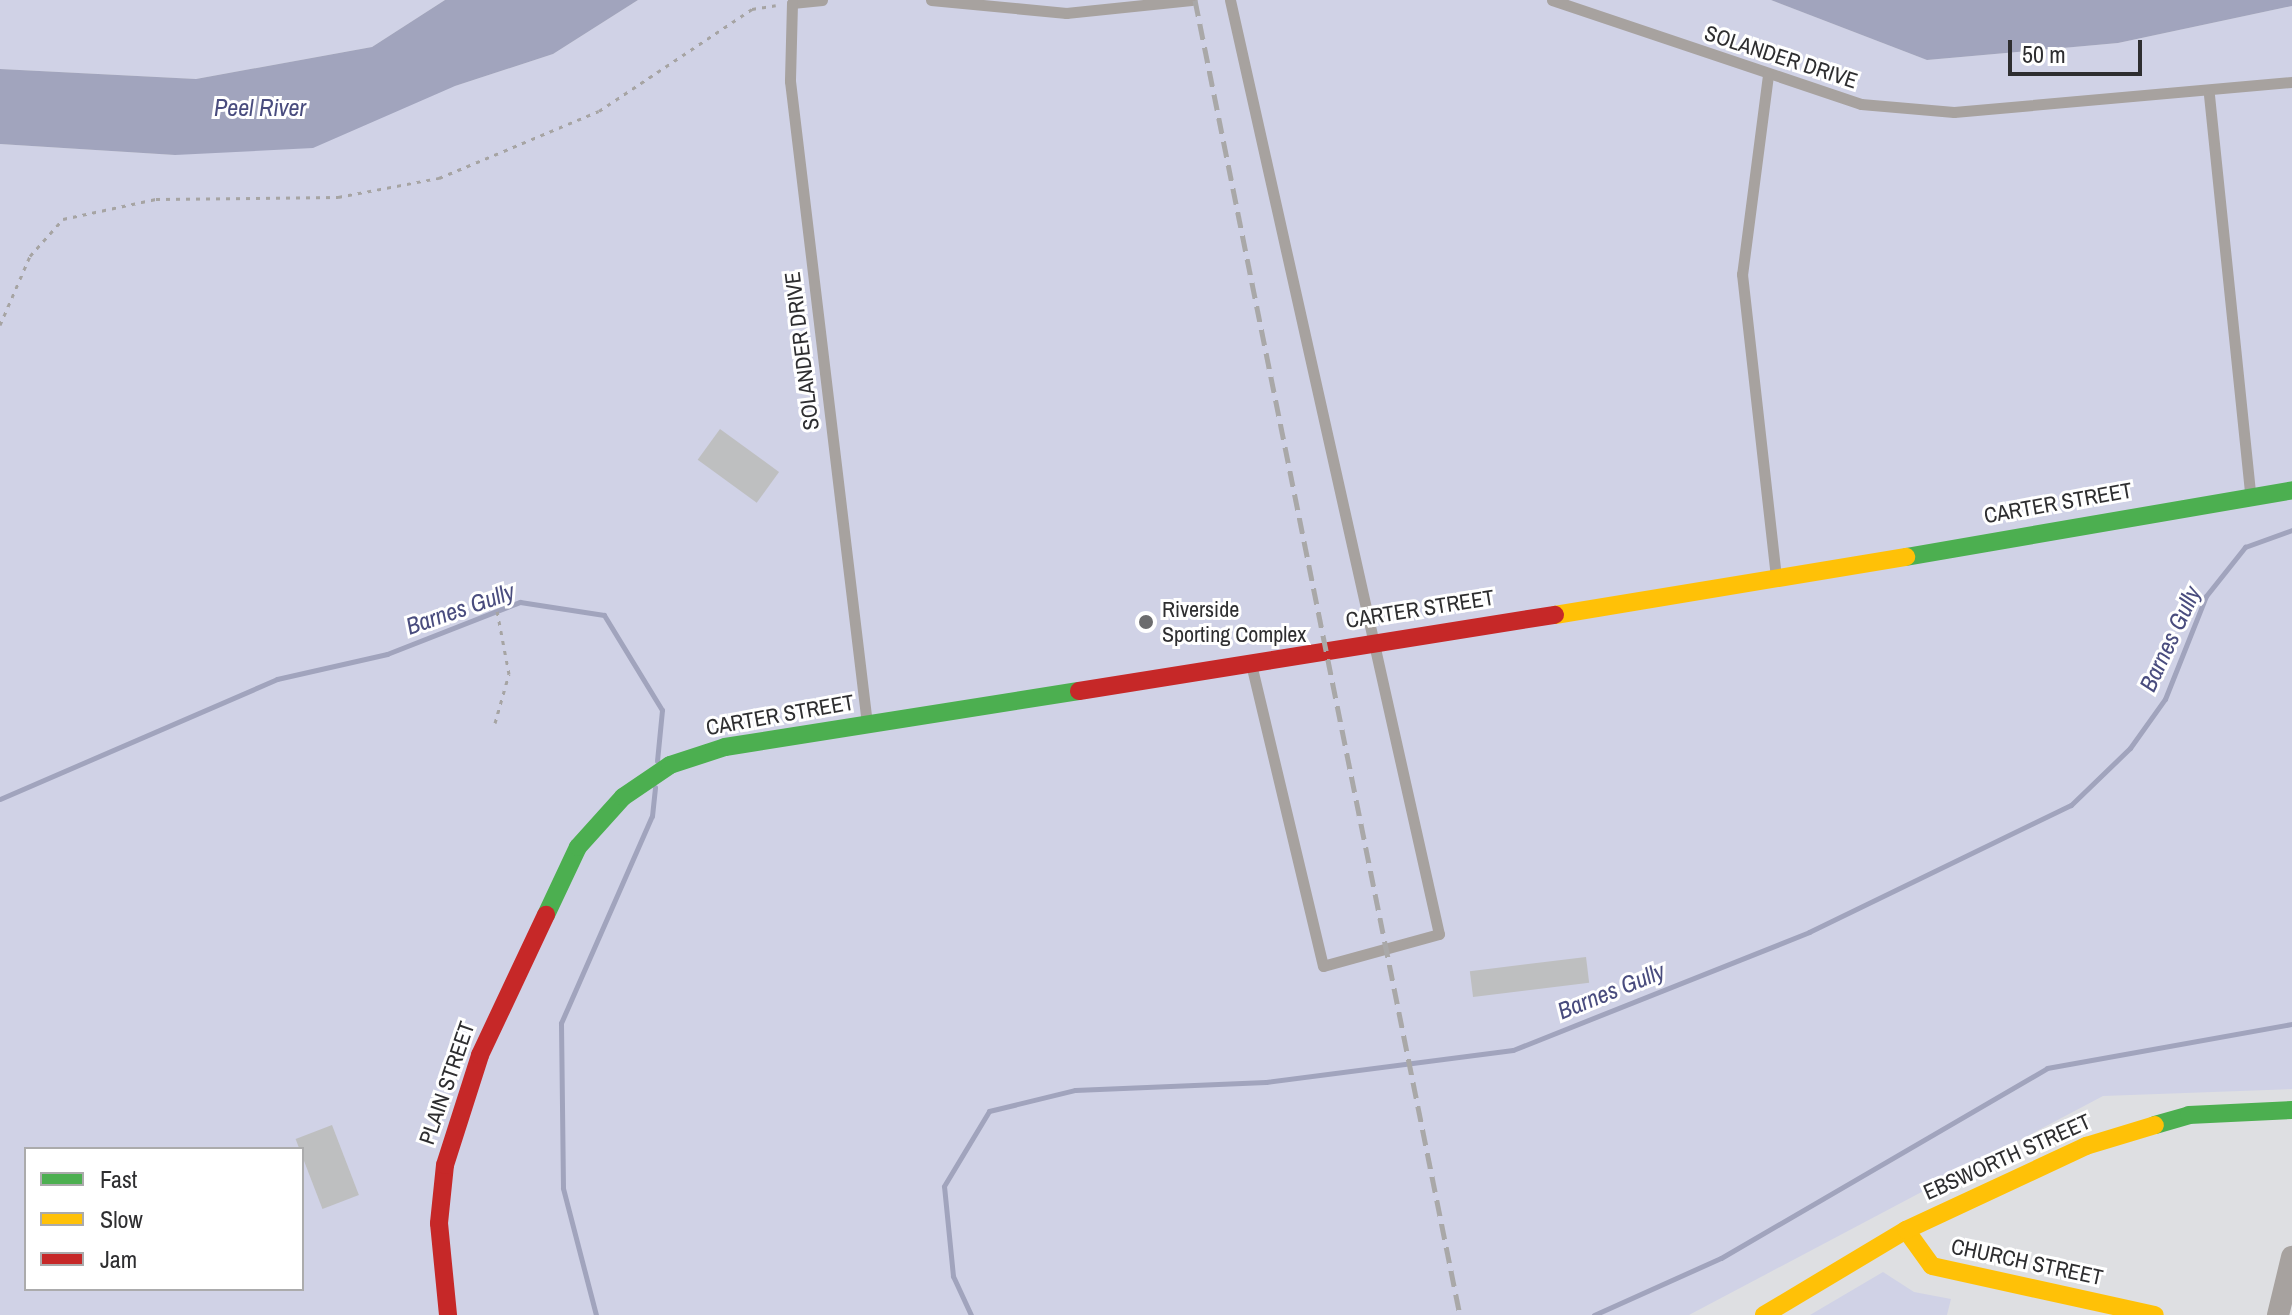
<!DOCTYPE html>
<style>
body{margin:0}
#map{position:relative;width:2292px;height:1315px;overflow:hidden;background:#dedfe2;font-family:"Archivo Narrow",sans-serif}
div>[style]{position:absolute}
.green>*{inset:0;background:#d0d2e6}
.water>*{inset:0;background:#a1a4bd}
.stream>*{height:5px;margin:-2.5px;padding:0 2.5px;transform-origin:2.5px;border-radius:2.5px;background:#a1a4bd}
.building>*{inset:0;background:#bebfc0;transform-origin:0 0}
.path>*{height:3px;margin-top:-1.5px;transform-origin:0;background:repeating-linear-gradient(90deg,#a6a4a3 0 4px,transparent 0 10px)}
.lane>*{height:11px;margin:-5.5px;padding:0 5.5px;transform-origin:5.5px;border-radius:5.5px;background:#a7a29f}
.street>*{height:22px;margin:-11px;padding:0 11px;transform-origin:11px;border-radius:11px;background:#a7a29f}
.fast>*{height:18px;margin:-9px;padding:0 9px;transform-origin:9px;border-radius:9px;background:#4caf50}
.slow>*{height:18px;margin:-9px;padding:0 9px;transform-origin:9px;border-radius:9px;background:#ffc107}
.jam>*{height:18px;margin:-9px;padding:0 9px;transform-origin:9px;border-radius:9px;background:#c62828}
.rail>*{height:5px;margin-top:-2.5px;transform-origin:0;background:repeating-linear-gradient(90deg,#a9a8a8 0 16px,transparent 0 24px)}
.dots>*{width:22px;height:22px;translate:-50% -50%;box-sizing:border-box;border:4px solid #fff;border-radius:50%}
span{translate:-50% -50%;white-space:nowrap;text-align:center;line-height:1.15;-webkit-text-stroke:6px #fff;paint-order:stroke}
.street-label{font-size:22px;color:#2e2e30}
.poi-label{font-size:22px;color:#2e2e30}
.left{translate:0 -50%;text-align:left}
.water-label{font-size:24px;color:#494c7e;font-style:italic}
.legend{position:absolute;left:24px;top:1147px;width:280px;height:144px;box-sizing:border-box;background:#fff;border:2px solid #ababac;margin:0;padding:10px 14px;list-style:none;font-size:24px;color:#2e2e30}
.legend li{display:flex;align-items:center;gap:16px;height:40px}
.legend b{width:40px;border:2px solid #ababac}
.scale{position:absolute;left:2008px;top:40px;width:134px;height:36px;box-sizing:border-box;border:4px solid #2e2e30;border-top:0;padding-left:10px;font-size:24px;line-height:28px;white-space:nowrap;color:#2e2e30;-webkit-text-stroke:6px #fff;paint-order:stroke}
</style>
<div id="map">
<div class="green">
<i style="clip-path:polygon(0 0,445px 0,372px 47px,196px 79px,0 69px)"></i>
<i style="clip-path:polygon(evenodd,638px 0,1771px 0,1927px 60px,2118px 43px,2292px 6px,2292px 1089px,2103px 1096px,1689px 1315px,0 1315px,0 144px,175px 155px,455px 86px,553px 54px,638px 0,26px 1149px,302px 1149px,302px 1289px,26px 1289px,26px 1149px)"></i>
<i style="clip-path:polygon(1883px 1272px,1914px 1292px,1951px 1299px,1947px 1315px,1810px 1315px)"></i>
</div>
<div class="water">
<i style="clip-path:polygon(445px 0,638px 0,553px 54px,455px 86px,313px 148px,175px 155px,0 144px,0 69px,196px 79px,372px 47px)"></i>
<i style="clip-path:polygon(1771px 0,2292px 0,2292px 6px,2118px 43px,1927px 60px)"></i>
</div>
<div class="stream">
<i style="left:0;top:799px;width:302px;rotate:-23.4deg"></i>
<i style="left:277px;top:679px;width:113px;rotate:-12.8deg"></i>
<i style="left:387px;top:654px;width:143px;rotate:-21.4deg"></i>
<i style="left:520px;top:602px;width:85px;rotate:8.8deg"></i>
<i style="left:604px;top:615px;width:111px;rotate:58.6deg"></i>
<i style="left:662px;top:710px;width:51px;rotate:95.6deg"></i>
<i style="left:596px;top:1315px;width:131px;rotate:-104.6deg"></i>
<i style="left:563px;top:1188px;width:165px;rotate:-90.7deg"></i>
<i style="left:561px;top:1023px;width:226px;rotate:-66.3deg"></i>
<i style="left:652px;top:816px;width:29px;rotate:-84deg"></i>
<i style="left:971px;top:1315px;width:43px;rotate:-114.8deg"></i>
<i style="left:953px;top:1276px;width:90px;rotate:-95.7deg"></i>
<i style="left:944px;top:1186px;width:87px;rotate:-59deg"></i>
<i style="left:989px;top:1111px;width:89px;rotate:-13.7deg"></i>
<i style="left:1075px;top:1090px;width:191px;rotate:-2.4deg"></i>
<i style="left:1266px;top:1082px;width:249px;rotate:-7.4deg"></i>
<i style="left:1513px;top:1050px;width:319px;rotate:-21.7deg"></i>
<i style="left:1809px;top:932px;width:291px;rotate:-25.9deg"></i>
<i style="left:2071px;top:805px;width:82px;rotate:-44deg"></i>
<i style="left:2130px;top:748px;width:60px;rotate:-54.5deg"></i>
<i style="left:2165px;top:699px;width:111px;rotate:-68.3deg"></i>
<i style="left:2206px;top:596px;width:63px;rotate:-51.5deg"></i>
<i style="left:2245px;top:547px;width:50px;rotate:-19.9deg"></i>
<i style="left:1594px;top:1315px;width:139px;rotate:-24.2deg"></i>
<i style="left:1721px;top:1258px;width:377px;rotate:-30.2deg"></i>
<i style="left:2047px;top:1068px;width:249px;rotate:-10.2deg"></i>
</div>
<div class="building">
<i style="left:720px;top:429px;width:73px;height:38px;rotate:36deg"></i>
<i style="left:1586px;top:957px;width:26px;height:117px;rotate:83deg"></i>
<i style="left:332px;top:1125px;width:75px;height:39px;rotate:69deg"></i>
</div>
<div class="path">
<i style="left:0;top:325px;width:75px;rotate:-66.5deg"></i>
<i style="left:30px;top:256px;width:50px;rotate:-48.3deg"></i>
<i style="left:63px;top:219px;width:95px;rotate:-12.1deg"></i>
<i style="left:156px;top:199px;width:182px;rotate:-0.6deg"></i>
<i style="left:338px;top:197px;width:103px;rotate:-10.7deg"></i>
<i style="left:439px;top:178px;width:173px;rotate:-22.7deg"></i>
<i style="left:599px;top:111px;width:184px;rotate:-33.7deg"></i>
<i style="left:752px;top:9px;width:24px;rotate:-9deg"></i>
<i style="left:495px;top:723px;width:51px;rotate:-74.1deg"></i>
<i style="left:509px;top:674px;width:70px;rotate:-100.7deg"></i>
</div>
<div class="lane">
<i style="left:822px;top:0;width:30px;rotate:174deg"></i>
<i style="left:792px;top:3px;width:78px;rotate:91.5deg"></i>
<i style="left:790px;top:81px;width:648px;rotate:83.17deg"></i>
<i style="left:931px;top:0;width:136px;rotate:5.5deg"></i>
<i style="left:1066px;top:13px;width:126px;rotate:-5.9deg"></i>
<i style="left:1230px;top:0;width:957px;rotate:77.39deg"></i>
<i style="left:1439px;top:934px;width:120px;rotate:164.6deg"></i>
<i style="left:1323px;top:966px;width:310px;rotate:-103.4deg"></i>
<i style="left:1552px;top:0;width:326px;rotate:18.6deg"></i>
<i style="left:1861px;top:104px;width:93px;rotate:4.9deg"></i>
<i style="left:1954px;top:112px;width:339px;rotate:-5.1deg"></i>
<i style="left:1768px;top:75px;width:201px;rotate:97.4deg"></i>
<i style="left:1742px;top:274px;width:306px;rotate:83.6deg"></i>
<i style="left:2209px;top:95px;width:402px;rotate:84.1deg"></i>
</div>
<div class="street">
<i style="left:2278px;top:1315px;width:60px;rotate:-76.4deg"></i>
</div>
<div class="fast">
<i style="left:1906px;top:557px;width:392px;rotate:-9.8deg"></i>
<i style="left:546px;top:915px;width:75px;rotate:-64.8deg"></i>
<i style="left:578px;top:847px;width:67px;rotate:-48deg"></i>
<i style="left:623px;top:797px;width:57px;rotate:-34.2deg"></i>
<i style="left:670px;top:765px;width:58px;rotate:-18.1deg"></i>
<i style="left:725px;top:747px;width:358px;rotate:-9deg"></i>
<i style="left:2155px;top:1125px;width:35px;rotate:-16deg"></i>
<i style="left:2189px;top:1115px;width:103px;rotate:-2.8deg"></i>
</div>
<div class="slow">
<i style="left:1555px;top:615px;width:356px;rotate:-9.4deg"></i>
<i style="left:1906px;top:1230px;width:44px;rotate:54.2deg"></i>
<i style="left:1932px;top:1266px;width:228px;rotate:12.4deg"></i>
<i style="left:1764px;top:1315px;width:165px;rotate:-30.9deg"></i>
<i style="left:1906px;top:1230px;width:199px;rotate:-25deg"></i>
<i style="left:2086px;top:1146px;width:72px;rotate:-16.9deg"></i>
</div>
<div class="jam">
<i style="left:1079px;top:691px;width:482px;rotate:-9.1deg"></i>
<i style="left:448px;top:1315px;width:92px;rotate:-95.6deg"></i>
<i style="left:439px;top:1223px;width:58px;rotate:-84.1deg"></i>
<i style="left:445px;top:1165px;width:115px;rotate:-72.3deg"></i>
<i style="left:480px;top:1055px;width:155px;rotate:-64.8deg"></i>
</div>
<div class="rail">
<i style="left:1195px;top:0;width:1341px;rotate:78.61deg"></i>
</div>
<div class="dots">
<i style="left:1146px;top:622px;background:#6c6c6e"></i>
</div>
<div class="street-label">
<span style="left:1781px;top:57px;rotate:18deg">SOLANDER DRIVE</span>
<span style="left:802px;top:351px;rotate:-97deg">SOLANDER DRIVE</span>
<span style="left:2058px;top:503px;rotate:-10deg">CARTER STREET</span>
<span style="left:1420px;top:609px;rotate:-9deg">CARTER STREET</span>
<span style="left:780px;top:715px;rotate:-10deg">CARTER STREET</span>
<span style="left:447px;top:1083px;rotate:-71deg">PLAIN STREET</span>
<span style="left:2007px;top:1157px;rotate:-24deg">EBSWORTH STREET</span>
<span style="left:2027px;top:1262px;rotate:12deg">CHURCH STREET</span>
</div>
<div class="poi-label">
<span class="left" style="left:1162px;top:622px">Riverside<br>Sporting Complex</span>
</div>
<div class="water-label">
<span style="left:260px;top:108px">Peel River</span>
<span style="left:460px;top:609px;rotate:-19deg">Barnes Gully</span>
<span style="left:2170px;top:639px;rotate:-65deg">Barnes Gully</span>
<span style="left:1611px;top:991px;rotate:-22deg">Barnes Gully</span>
</div>
<ul class="legend">
<li><b style="height:10px;background:#4caf50"></b>Fast</li>
<li><b style="height:10px;background:#ffc107"></b>Slow</li>
<li><b style="height:10px;background:#c62828"></b>Jam</li>
</ul>
<div class="scale">50 m</div>
</div>
